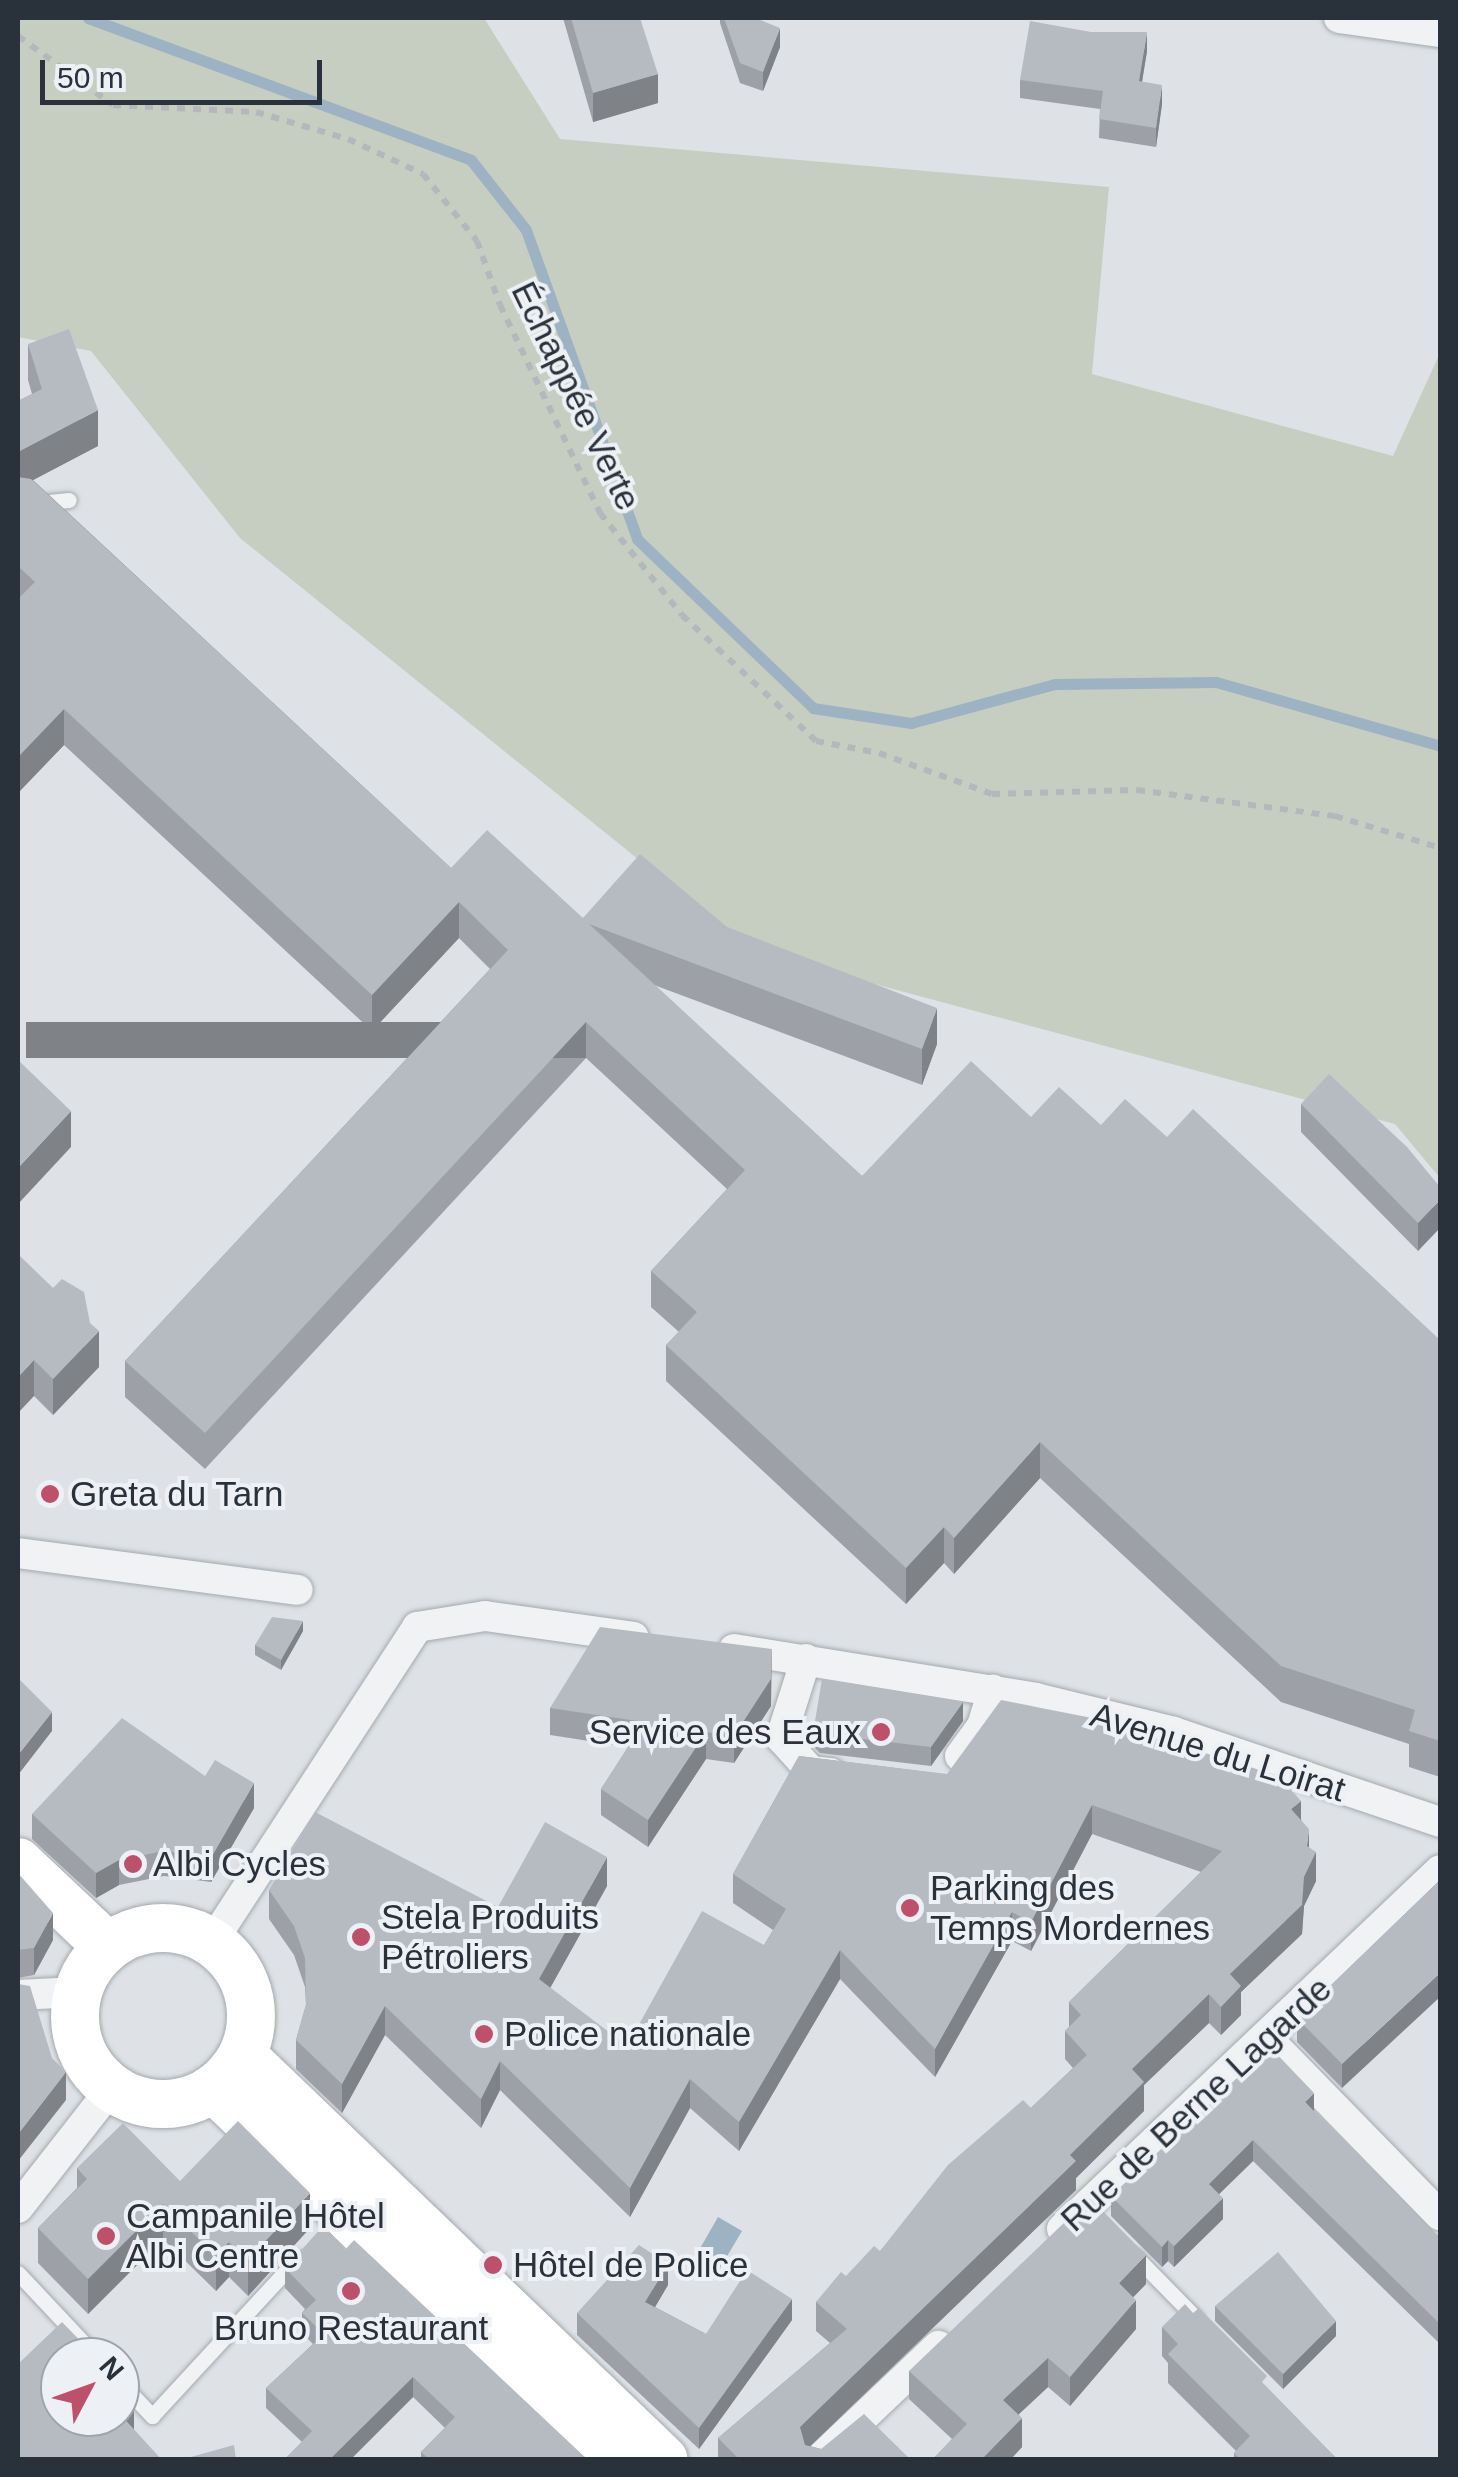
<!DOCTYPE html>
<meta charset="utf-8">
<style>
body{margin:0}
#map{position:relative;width:1458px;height:2477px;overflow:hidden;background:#dee2e6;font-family:Helvetica,sans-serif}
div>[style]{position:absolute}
.green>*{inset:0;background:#c5cec0}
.water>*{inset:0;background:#9db2c2}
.stream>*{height:11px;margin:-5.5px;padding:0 5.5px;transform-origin:5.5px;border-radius:5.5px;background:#9db2c2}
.path>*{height:6px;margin-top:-3px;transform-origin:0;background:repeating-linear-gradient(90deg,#b4b8bc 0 8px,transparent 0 16px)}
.roads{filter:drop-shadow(0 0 2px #a4a9af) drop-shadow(0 0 2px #a4a9af)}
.lane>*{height:15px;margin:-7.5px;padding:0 7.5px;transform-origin:7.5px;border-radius:7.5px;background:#f0f2f4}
.street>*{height:30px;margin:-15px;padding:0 15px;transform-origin:15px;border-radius:15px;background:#f0f2f4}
.primary>*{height:48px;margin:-24px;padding:0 24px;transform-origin:24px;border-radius:24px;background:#fff}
.primary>.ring{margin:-24px;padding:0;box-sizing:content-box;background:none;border:48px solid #fff;border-radius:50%}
.wall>*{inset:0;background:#9da1a7}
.shaded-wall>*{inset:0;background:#7f8388;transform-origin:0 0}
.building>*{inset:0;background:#b6bbc2}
.dots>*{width:28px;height:28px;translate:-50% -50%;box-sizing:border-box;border:5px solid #edf0f4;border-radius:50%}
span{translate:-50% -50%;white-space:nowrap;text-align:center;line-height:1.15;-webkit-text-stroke:8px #edf0f4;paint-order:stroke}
.street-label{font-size:35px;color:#29313a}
.poi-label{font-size:35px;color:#29313a}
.left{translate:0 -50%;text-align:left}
.right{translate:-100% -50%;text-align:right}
.frame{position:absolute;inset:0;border:20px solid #29313a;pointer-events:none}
.north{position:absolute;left:40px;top:2337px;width:100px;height:100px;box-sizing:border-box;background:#edf0f4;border:2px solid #9fa4aa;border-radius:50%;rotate:49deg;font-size:28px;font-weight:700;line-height:40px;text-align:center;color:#29313a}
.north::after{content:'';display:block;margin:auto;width:35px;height:45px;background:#bd506a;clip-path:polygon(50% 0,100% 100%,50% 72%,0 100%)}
.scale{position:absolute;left:40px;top:60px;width:282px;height:45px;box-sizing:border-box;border:5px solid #29313a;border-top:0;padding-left:12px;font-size:30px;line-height:35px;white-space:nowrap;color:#29313a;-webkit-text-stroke:8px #edf0f4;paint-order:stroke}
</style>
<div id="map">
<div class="green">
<i style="clip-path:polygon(18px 18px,484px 18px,560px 139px,1109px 187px,1092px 374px,1393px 456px,1440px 353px,1440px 1178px,1395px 1124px,752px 951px,240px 538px,91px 351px,18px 337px)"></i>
</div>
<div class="water">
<i style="clip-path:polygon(718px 2217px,742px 2231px,713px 2280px,697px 2281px,690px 2266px)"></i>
</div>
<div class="stream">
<i style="left:88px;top:18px;width:408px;rotate:20.3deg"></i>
<i style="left:471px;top:160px;width:89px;rotate:51.8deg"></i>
<i style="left:526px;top:230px;width:328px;rotate:70.2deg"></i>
<i style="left:637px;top:539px;width:244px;rotate:43.8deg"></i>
<i style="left:813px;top:708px;width:99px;rotate:8.7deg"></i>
<i style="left:911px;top:723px;width:149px;rotate:-15.2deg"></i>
<i style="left:1055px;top:684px;width:161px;rotate:-0.7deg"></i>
<i style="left:1216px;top:682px;width:233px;rotate:15.9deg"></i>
</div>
<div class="path">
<i style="left:18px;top:36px;width:117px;rotate:36deg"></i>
<i style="left:113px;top:105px;width:143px;rotate:2.8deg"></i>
<i style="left:256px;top:112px;width:96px;rotate:16.4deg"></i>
<i style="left:348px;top:139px;width:83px;rotate:25deg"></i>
<i style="left:423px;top:174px;width:86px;rotate:51.1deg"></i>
<i style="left:477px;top:241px;width:68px;rotate:70.2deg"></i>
<i style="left:500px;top:305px;width:231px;rotate:64.3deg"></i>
<i style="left:600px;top:513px;width:131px;rotate:51.2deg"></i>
<i style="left:682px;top:615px;width:184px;rotate:43.2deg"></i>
<i style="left:816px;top:741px;width:64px;rotate:10.8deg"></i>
<i style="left:879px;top:753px;width:120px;rotate:19.9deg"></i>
<i style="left:992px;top:794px;width:145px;rotate:-1.6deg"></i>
<i style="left:1137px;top:790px;width:200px;rotate:7.5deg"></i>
<i style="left:1335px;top:816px;width:110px;rotate:16.9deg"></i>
</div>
<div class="roads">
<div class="lane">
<i style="left:18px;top:505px;width:51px;rotate:-5.6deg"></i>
<i style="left:1135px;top:2256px;width:87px;rotate:45.5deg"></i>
<i style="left:18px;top:2273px;width:115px;rotate:46.8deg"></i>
<i style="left:120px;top:2382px;width:47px;rotate:46.7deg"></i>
<i style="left:152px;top:2416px;width:215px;rotate:-47.3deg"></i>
</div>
<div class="street">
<i style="left:1339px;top:18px;width:102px;rotate:7.9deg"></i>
<i style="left:18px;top:1553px;width:282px;rotate:7.5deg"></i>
<i style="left:734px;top:1649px;width:306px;rotate:9.2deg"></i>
<i style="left:1036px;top:1698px;width:142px;rotate:13.8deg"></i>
<i style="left:1174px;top:1732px;width:281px;rotate:18.7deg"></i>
<i style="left:806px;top:1659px;width:83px;rotate:107.6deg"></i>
<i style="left:781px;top:1738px;width:45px;rotate:47.7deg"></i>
<i style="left:811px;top:1771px;width:20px;rotate:6deg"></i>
<i style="left:960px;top:1756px;width:37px;rotate:-54deg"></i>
<i style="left:982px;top:1726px;width:38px;rotate:-73deg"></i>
<i style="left:212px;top:1942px;width:376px;rotate:-56.9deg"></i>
<i style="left:417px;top:1627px;width:69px;rotate:-9.2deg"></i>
<i style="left:485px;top:1616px;width:150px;rotate:8deg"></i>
<i style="left:18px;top:1995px;width:59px;rotate:-2.9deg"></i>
<i style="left:1266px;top:2037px;width:249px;rotate:45.7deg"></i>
<i style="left:18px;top:2208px;width:151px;rotate:-52deg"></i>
<i style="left:1062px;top:2229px;width:521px;rotate:-43.52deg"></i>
<i style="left:818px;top:2460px;width:166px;rotate:-43.5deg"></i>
</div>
<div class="primary">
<i style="left:18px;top:1862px;width:122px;rotate:43.3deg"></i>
<i class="ring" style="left:75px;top:1928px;width:128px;height:128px"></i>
<i style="left:243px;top:2056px;width:583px;rotate:43.82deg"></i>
<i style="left:214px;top:2089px;width:538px;rotate:43.64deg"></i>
</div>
</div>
<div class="wall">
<i style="clip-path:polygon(563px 18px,640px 18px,658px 103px,593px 122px)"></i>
<i style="clip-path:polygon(720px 18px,755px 18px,780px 47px,763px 91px,740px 83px,720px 23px)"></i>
<i style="clip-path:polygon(1147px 51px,1142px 82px,1162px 104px,1156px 147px,1099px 138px,1100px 109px,1020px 98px,1020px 80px)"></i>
<i style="clip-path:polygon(28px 344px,98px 446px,33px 480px,451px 868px,583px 918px,727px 927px,937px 1044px,922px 1085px,654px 985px,862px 1176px,1031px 1117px,1101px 1125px,1167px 1137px,1440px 1340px,1440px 1777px,1409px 1767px,1409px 1744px,1281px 1702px,1040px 1478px,954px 1574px,944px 1563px,906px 1604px,666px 1381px,666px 1345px,679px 1332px,651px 1307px,651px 1271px,727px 1189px,586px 1058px,205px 1469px,125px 1397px,125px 1361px,490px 969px,459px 938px,372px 1031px,64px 745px,18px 793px,18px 401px,32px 394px,28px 380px)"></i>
<i style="clip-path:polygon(1301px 1104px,1440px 1187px,1418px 1251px,1301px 1132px)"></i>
<i style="clip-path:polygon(18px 1254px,99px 1367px,53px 1415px,34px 1396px)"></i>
<i style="clip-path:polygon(303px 1631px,281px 1670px,255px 1655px,255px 1645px)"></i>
<i style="clip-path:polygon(771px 1706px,734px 1763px,706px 1759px,648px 1847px,601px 1815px,601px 1789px,628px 1747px,550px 1735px,550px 1708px)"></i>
<i style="clip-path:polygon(963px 1721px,931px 1766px,820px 1753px,814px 1747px,814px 1727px)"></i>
<i style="clip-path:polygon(799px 1756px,1301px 1819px,1309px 1848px,1316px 1881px,1304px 1906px,1302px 1934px,1241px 1992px,1241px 2015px,1221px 2035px,1209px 2023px,1144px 2085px,1144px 2111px,1076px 2178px,1076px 2190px,810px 2446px,821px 2449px,911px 2460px,718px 2460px,718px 2438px,830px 2343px,816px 2331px,816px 2302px,880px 2251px,1073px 2068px,1065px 2059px,1065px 2031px,1069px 2027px,1069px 2002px,1201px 1872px,1092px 1834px,1031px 1951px,1012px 1941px,935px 2077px,840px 1979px,739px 2151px,690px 2108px,630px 2217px,500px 2090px,481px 2128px,385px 2035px,342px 2113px,296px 2069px,296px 2040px,306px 2005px,305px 1987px,294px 1955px,269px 1919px,269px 1890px,498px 1907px,607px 1886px,550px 1988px,627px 2046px,764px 1945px,773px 1930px,733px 1903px,733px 1874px)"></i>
<i style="clip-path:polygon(205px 1776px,254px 1808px,211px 1882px,164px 1876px,119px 1885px,96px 1898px,32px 1839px,32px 1814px)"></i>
<i style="clip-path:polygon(18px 1873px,53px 1940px,34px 1975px,18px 1978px)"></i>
<i style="clip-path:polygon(1440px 1880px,1342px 2088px,1297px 2042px,1297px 2018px)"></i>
<i style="clip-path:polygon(1314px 2111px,1440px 2238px,1440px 2344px,1253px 2161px,1219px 2194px,1223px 2219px,1174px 2267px,1168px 2261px,1162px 2267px,1111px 2216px,1111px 2196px)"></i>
<i style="clip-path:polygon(77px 2168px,180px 2181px,310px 2228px,248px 2296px,229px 2277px,216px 2291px,163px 2239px,88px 2314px,38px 2263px,38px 2228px,77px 2188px)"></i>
<i style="clip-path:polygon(345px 2250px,588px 2460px,421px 2460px,421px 2452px,445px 2428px,413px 2397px,350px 2460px,284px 2460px,302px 2442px,266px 2408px,266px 2388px,313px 2344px,302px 2333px,302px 2313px,305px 2309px,285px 2288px,285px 2268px)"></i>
<i style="clip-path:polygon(1146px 2284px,1133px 2297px,1136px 2329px,1070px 2406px,1048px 2387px,1019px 2414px,1022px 2447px,1010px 2460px,932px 2460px,952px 2439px,909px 2399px,909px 2371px)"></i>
<i style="clip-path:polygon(668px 2285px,655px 2307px,706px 2334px,792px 2320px,699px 2449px,577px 2335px,577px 2313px)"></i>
<i style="clip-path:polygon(1215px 2306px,1336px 2336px,1283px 2389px,1215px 2321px)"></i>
<i style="clip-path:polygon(1162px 2327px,1267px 2388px,1338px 2460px,1234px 2460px,1234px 2453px,1236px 2451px,1168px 2383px,1168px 2363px,1162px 2356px)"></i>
</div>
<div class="shaded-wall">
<i style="clip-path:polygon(780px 28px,780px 47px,763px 91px,763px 72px)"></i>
<i style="clip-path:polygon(1147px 32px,1147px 51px,1139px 100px,1139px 81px)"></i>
<i style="clip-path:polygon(658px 74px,658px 103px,593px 122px,593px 93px)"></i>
<i style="clip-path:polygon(1162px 85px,1162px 104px,1156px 147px,1156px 128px)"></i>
<i style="clip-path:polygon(98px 410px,98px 446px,18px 488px,18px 452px)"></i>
<i style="clip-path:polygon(64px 709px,64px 745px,18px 793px,18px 757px)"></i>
<i style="clip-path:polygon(459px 902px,459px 938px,372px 1031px,372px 995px)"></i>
<i style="clip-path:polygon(937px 1008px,937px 1044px,922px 1085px,922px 1049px)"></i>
<i style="left:586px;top:1022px;width:36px;height:560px;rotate:90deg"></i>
<i style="clip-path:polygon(71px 1111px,71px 1147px,18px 1204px,18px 1168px)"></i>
<i style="clip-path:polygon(1440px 1200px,1440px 1228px,1418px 1251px,1418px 1223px)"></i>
<i style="clip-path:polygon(99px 1331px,99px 1367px,53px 1415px,53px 1379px)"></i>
<i style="clip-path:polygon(34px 1360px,34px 1396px,18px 1413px,18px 1377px)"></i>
<i style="clip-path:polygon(1040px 1442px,1040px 1478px,954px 1574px,954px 1538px)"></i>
<i style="clip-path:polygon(944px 1527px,944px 1563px,906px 1604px,906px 1568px)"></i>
<i style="clip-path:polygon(303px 1621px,303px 1631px,281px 1670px,281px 1660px)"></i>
<i style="clip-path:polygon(772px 1649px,771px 1706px,734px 1763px,734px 1736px)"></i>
<i style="clip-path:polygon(963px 1702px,963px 1721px,931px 1766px,931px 1747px)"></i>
<i style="clip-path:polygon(52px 1712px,52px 1731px,18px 1775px,18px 1755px)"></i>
<i style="clip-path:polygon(706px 1732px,706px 1759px,648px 1847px,648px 1820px)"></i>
<i style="clip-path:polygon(254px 1783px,254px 1808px,211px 1882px,211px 1858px)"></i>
<i style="clip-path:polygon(1301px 1801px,1301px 1830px,1291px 1809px)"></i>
<i style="clip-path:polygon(1092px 1805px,1092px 1834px,1031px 1951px,1031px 1922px)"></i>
<i style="clip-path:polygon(1309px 1829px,1309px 1858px,1316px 1852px,1316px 1881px,1304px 1906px,1302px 1934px,1241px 1992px,1241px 2015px,1221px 2035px,1221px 2007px,1230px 1974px,1307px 1846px)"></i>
<i style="clip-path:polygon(607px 1857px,607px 1886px,539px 2008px,539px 1979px)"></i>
<i style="clip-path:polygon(119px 1860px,119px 1885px,96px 1898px,96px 1873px)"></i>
<i style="clip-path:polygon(1012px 1912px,1012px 1941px,935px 2077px,935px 2049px)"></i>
<i style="clip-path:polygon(53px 1913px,53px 1940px,34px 1975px,34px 1948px)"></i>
<i style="clip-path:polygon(840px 1950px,840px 1979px,739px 2151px,739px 2122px)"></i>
<i style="clip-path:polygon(1440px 1973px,1440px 1997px,1342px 2088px,1342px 2064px)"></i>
<i style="clip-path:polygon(1209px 1994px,1209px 2023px,1144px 2085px,1144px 2111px,1076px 2178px,1076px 2190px,800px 2456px,800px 2427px,1132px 2069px)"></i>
<i style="clip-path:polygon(385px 2006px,385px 2035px,342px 2113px,342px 2084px)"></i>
<i style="clip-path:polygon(500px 2061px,500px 2090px,481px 2128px,481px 2099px)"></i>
<i style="clip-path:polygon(66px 2072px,66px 2100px,18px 2161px,18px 2134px)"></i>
<i style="clip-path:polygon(690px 2079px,690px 2108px,630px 2217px,630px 2188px)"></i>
<i style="clip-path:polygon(1314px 2093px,1314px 2113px,1305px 2102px)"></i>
<i style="clip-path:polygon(1253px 2140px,1253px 2161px,1209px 2204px,1209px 2184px)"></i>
<i style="clip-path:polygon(310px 2193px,310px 2228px,248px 2296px,248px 2260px)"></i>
<i style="clip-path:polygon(1223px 2198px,1223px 2219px,1174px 2267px,1174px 2246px)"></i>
<i style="clip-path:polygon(163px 2204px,163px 2239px,88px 2314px,88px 2279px)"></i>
<i style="clip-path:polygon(1168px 2240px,1168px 2261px,1162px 2267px,1162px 2247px)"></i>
<i style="clip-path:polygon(229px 2242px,229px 2277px,216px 2291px,216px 2256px)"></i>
<i style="clip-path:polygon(1146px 2255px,1146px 2284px,1119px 2312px,1119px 2283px)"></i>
<i style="clip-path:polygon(668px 2264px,668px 2285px,645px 2324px,645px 2302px)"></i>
<i style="clip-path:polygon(792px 2299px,792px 2320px,699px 2449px,699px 2428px)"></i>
<i style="clip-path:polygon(1136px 2300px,1136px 2329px,1070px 2406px,1070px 2377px)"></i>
<i style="clip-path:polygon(1336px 2321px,1336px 2336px,1283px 2389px,1283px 2374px)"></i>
<i style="clip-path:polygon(1048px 2358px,1048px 2387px,1003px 2429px,1003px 2400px)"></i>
<i style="clip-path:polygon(413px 2377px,413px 2397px,350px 2460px,329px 2460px)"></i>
<i style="clip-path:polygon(134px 2397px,134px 2431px,120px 2417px,120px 2411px)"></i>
<i style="clip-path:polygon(1022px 2418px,1022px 2447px,1010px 2460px,981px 2460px)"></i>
</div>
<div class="building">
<i style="clip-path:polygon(571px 18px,640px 18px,658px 74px,593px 93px)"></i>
<i style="clip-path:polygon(724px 18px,755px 18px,780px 28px,763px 72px,740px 63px)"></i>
<i style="clip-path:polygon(1030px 21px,1091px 32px,1147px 32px,1139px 81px,1162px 85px,1156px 128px,1099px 119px,1103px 91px,1020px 80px)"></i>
<i style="clip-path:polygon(69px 329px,98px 410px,18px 452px,18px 401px,42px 389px,28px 344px)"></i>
<i style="clip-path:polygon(18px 477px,31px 479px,451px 868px,487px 830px,583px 918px,640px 854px,727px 927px,937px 1008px,922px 1049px,589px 924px,862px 1176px,971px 1061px,1031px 1117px,1059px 1087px,1101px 1125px,1125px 1099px,1167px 1137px,1193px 1109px,1440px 1340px,1440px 1741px,1409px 1731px,1415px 1710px,1281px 1666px,1040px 1442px,954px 1538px,944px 1527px,906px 1568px,666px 1345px,697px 1312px,651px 1271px,745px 1170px,586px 1022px,205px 1433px,125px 1361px,508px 950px,459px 902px,372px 995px,64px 709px,18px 757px,18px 599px,35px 582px,18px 566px)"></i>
<i style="clip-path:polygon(18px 1060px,71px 1111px,18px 1168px)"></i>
<i style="clip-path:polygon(1329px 1074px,1407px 1147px,1440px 1187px,1440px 1200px,1418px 1223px,1301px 1104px)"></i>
<i style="clip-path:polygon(18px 1254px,53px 1288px,62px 1279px,84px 1292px,90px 1323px,99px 1331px,53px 1379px,34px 1360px,18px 1377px)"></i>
<i style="clip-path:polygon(272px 1617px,303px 1621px,281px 1660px,255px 1645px)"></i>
<i style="clip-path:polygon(600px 1627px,772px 1649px,771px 1679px,734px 1736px,706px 1732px,648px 1820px,601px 1789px,644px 1722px,550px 1708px)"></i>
<i style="clip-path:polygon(18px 1678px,52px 1712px,18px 1755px)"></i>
<i style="clip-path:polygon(822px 1679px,963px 1702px,931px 1747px,820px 1734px,814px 1727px)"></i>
<i style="clip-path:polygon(1001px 1700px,1092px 1718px,1279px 1776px,1301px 1801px,1291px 1809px,1309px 1829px,1307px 1846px,1316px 1852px,1304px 1877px,1302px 1905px,1230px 1974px,1241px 1986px,1221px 2007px,1209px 1994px,1132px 2069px,1144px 2082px,1070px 2155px,1076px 2161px,800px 2427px,805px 2445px,821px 2449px,864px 2414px,911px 2460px,740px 2460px,718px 2438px,847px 2329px,816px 2302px,841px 2272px,846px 2276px,874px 2246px,880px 2251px,948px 2165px,1023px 2100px,1031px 2108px,1087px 2055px,1065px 2031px,1081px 2015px,1069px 2002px,1222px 1851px,1092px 1805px,1031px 1922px,1012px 1912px,935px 2049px,840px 1950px,739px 2122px,690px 2079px,630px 2188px,500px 2061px,481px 2099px,385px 2006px,342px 2084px,296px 2040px,306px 2004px,305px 1958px,294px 1926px,269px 1890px,315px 1812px,498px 1907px,545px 1822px,607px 1857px,539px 1979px,627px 2046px,702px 1911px,764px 1945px,786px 1909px,733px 1874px,799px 1756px,947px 1774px)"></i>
<i style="clip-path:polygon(122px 1718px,205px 1776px,215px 1760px,254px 1783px,211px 1858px,164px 1851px,119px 1860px,96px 1873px,32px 1814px)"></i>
<i style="clip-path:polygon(18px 1873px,53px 1913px,34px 1948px,18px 1950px)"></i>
<i style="clip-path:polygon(1440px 1880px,1440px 1973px,1342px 2064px,1297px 2018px)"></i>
<i style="clip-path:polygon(18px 1984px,30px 1986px,52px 2058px,66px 2072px,18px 2134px)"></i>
<i style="clip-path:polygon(1270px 2047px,1314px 2093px,1305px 2102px,1440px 2238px,1440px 2324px,1253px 2140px,1209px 2184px,1223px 2198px,1174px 2246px,1168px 2240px,1162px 2247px,1111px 2196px)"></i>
<i style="clip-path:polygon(238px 2121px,310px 2193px,248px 2260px,229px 2242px,216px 2256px,163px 2204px,88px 2279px,38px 2228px,87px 2179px,77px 2168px,123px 2123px,180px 2181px)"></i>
<i style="clip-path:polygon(1090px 2198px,1146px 2255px,1119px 2283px,1136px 2300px,1070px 2377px,1048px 2358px,1003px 2400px,1022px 2418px,981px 2460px,932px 2460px,967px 2424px,909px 2371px)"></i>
<i style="clip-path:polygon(324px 2225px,345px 2250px,354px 2240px,588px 2460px,430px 2460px,421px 2452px,455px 2417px,413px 2377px,329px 2460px,284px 2460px,312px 2431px,266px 2388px,324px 2334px,302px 2313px,316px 2300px,285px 2268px)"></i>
<i style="clip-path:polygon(639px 2245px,668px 2264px,645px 2302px,706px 2334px,747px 2270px,792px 2299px,699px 2428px,577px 2313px)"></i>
<i style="clip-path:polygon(1278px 2252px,1336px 2321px,1283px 2374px,1215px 2306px)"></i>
<i style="clip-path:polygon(1185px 2304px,1193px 2313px,1199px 2308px,1267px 2376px,1262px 2382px,1338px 2460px,1240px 2460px,1234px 2453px,1250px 2436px,1168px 2354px,1178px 2344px,1162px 2327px)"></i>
<i style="clip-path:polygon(62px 2322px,96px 2357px,60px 2357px,60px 2417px,120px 2417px,120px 2414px,162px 2460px,18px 2460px,18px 2364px)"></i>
<i style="clip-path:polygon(120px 2382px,134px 2397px,120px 2411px)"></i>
<i style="clip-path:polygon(234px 2445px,236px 2460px,180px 2460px)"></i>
</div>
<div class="dots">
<i style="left:50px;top:1494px;background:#bd506a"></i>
<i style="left:881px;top:1732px;background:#bd506a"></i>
<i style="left:133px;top:1864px;background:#bd506a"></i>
<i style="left:910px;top:1908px;background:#bd506a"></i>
<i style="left:361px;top:1937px;background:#bd506a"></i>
<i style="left:484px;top:2034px;background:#bd506a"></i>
<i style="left:106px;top:2236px;background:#bd506a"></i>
<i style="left:493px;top:2265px;background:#bd506a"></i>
<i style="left:351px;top:2291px;background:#bd506a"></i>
</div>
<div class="street-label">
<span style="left:576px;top:396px;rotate:64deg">Échappée Verte</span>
<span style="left:1218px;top:1752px;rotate:17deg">Avenue du Loirat</span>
<span style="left:1196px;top:2104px;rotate:-43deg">Rue de Berne Lagarde</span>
</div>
<div class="poi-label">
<span class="left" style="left:70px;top:1494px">Greta du Tarn</span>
<span class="right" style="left:861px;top:1732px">Service des Eaux</span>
<span class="left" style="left:153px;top:1864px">Albi Cycles</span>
<span class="left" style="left:930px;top:1908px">Parking des<br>Temps Mordernes</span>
<span class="left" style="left:381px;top:1937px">Stela Produits<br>Pétroliers</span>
<span class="left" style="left:504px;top:2034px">Police nationale</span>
<span class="left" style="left:126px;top:2236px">Campanile Hôtel<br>Albi Centre</span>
<span class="left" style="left:513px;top:2265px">Hôtel de Police</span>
<span style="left:351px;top:2328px">Bruno Restaurant</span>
</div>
<div class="frame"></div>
<div class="north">N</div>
<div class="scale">50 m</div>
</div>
